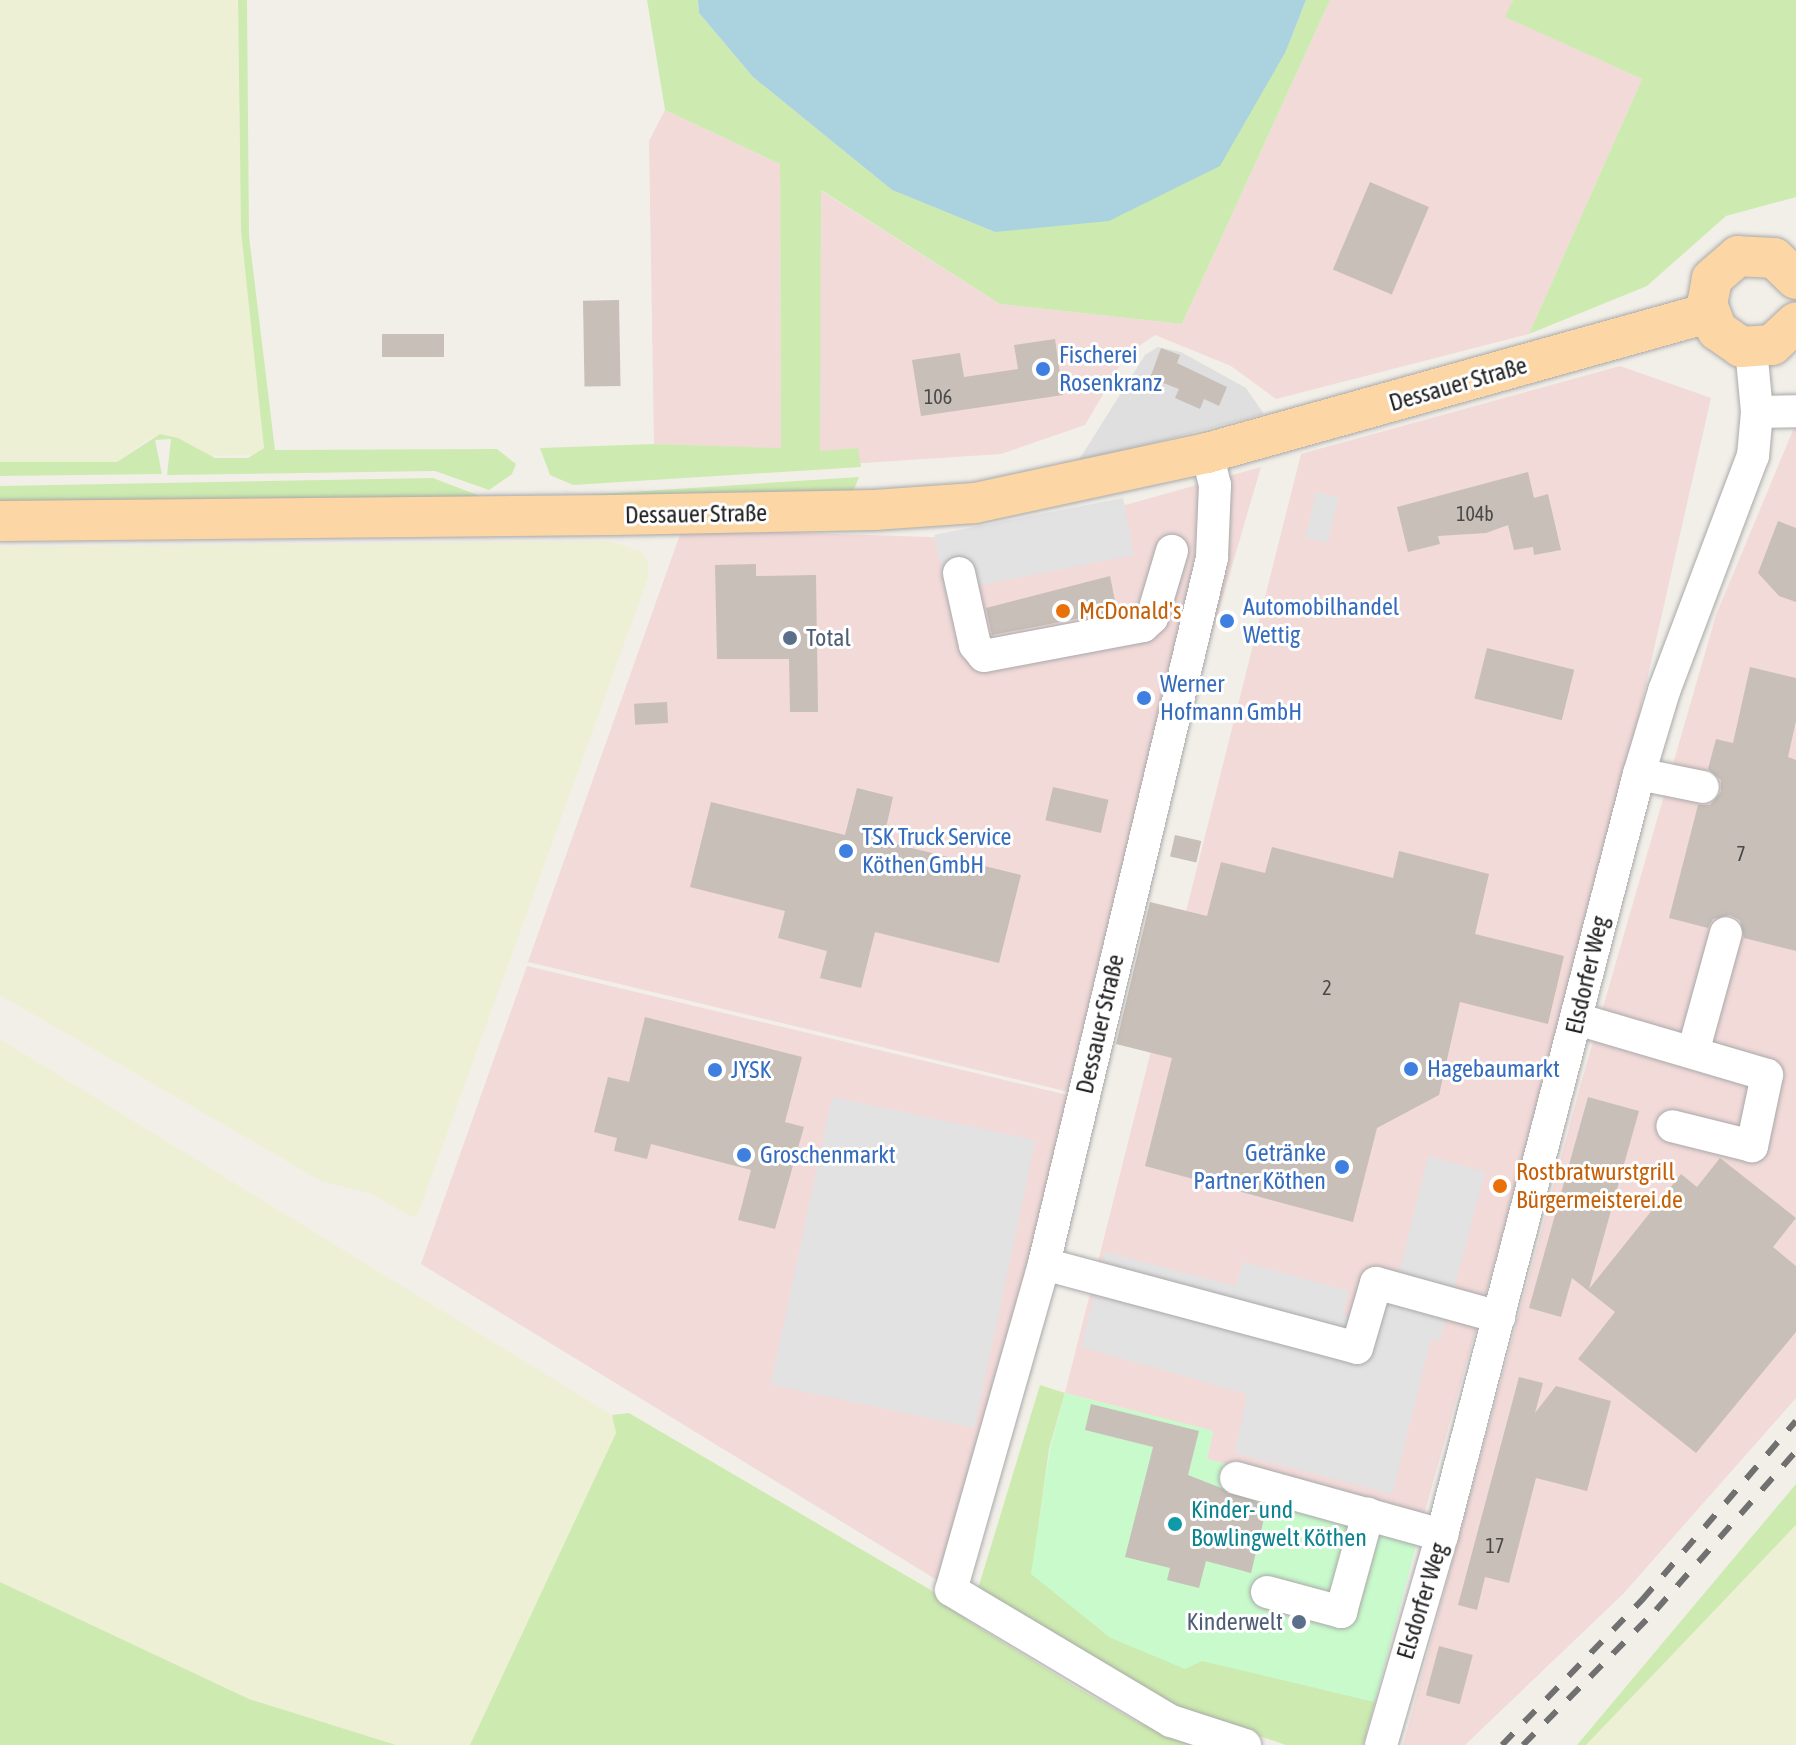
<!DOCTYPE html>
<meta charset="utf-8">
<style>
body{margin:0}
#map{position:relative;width:1796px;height:1745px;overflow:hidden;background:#f2efe9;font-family:"Asap Condensed",sans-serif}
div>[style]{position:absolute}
.residential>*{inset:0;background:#e0dfdf}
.commercial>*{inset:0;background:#f2dad9}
.farmland>*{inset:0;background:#eef0d5}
.grass>*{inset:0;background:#cdebb0}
.park>*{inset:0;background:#c8facc}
.parking>*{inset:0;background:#e2e2e2;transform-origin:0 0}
.water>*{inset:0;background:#aad3df}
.building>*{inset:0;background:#c7bfb8;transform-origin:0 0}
.roads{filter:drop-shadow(0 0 2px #a9a9a9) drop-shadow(0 0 2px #a9a9a9)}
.minor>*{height:32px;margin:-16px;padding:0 16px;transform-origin:16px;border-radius:16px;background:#fff}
.major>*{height:40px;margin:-20px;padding:0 20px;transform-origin:20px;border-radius:20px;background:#fcd6a4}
.rail>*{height:6px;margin-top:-3px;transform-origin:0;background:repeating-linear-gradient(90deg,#707070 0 16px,transparent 0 32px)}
.dots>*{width:22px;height:22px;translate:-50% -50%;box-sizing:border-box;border:4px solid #fff;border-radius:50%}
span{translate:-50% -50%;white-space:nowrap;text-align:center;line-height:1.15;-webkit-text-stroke:6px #fff;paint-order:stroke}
.number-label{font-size:20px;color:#4b4948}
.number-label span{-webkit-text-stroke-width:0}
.shop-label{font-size:24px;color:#366cbe}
.left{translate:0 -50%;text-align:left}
.right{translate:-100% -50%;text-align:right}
.street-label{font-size:24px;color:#222}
.food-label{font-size:24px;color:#c56008}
.service-label{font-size:24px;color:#4e5e75}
.culture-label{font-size:24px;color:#0d838f}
</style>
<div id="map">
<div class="residential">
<i style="clip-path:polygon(1158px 347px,1181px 352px,1246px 388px,1264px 414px,1077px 463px,1145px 355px)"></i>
</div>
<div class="commercial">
<i style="clip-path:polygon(1330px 0,1513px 0,1506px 17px,1642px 79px,1529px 334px,1276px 399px,1231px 366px,1155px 335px,1126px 355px,1085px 425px,1001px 454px,817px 466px,820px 190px,1000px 304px,1182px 324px)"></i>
<i style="clip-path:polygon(665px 110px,780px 164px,781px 449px,654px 444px,649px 141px)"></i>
<i style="clip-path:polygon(1620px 366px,1711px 398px,1602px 878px,1424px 1515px,1207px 1459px,1213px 1431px,1065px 1393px,1301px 454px)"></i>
<i style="clip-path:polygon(1796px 423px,1796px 1398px,1623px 1594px,1465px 1745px,1403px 1745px,1580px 1087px,1716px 615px)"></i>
<i style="clip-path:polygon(1261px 467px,1077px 1094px,528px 962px,682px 529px,960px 538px,1129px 504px)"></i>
<i style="clip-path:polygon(527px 966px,1076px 1097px,950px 1588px,421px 1264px)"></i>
</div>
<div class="farmland">
<i style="clip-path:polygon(0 0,238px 0,241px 231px,266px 440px,258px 455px,203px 456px,169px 435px,150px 438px,117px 462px,0 462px)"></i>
<i style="clip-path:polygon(609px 541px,641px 551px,648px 561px,648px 578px,418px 1214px,412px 1217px,369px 1193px,321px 1181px,0 995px,0 547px)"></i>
<i style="clip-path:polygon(0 1039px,612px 1415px,616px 1433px,470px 1745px,396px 1745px,249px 1699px,0 1582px)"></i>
<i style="clip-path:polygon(1796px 1525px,1796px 1745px,1586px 1745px)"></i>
</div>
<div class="grass">
<i style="clip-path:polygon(238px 0,247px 0,249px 236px,275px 450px,497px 449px,516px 464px,512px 474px,489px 490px,435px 471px,167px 475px,171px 439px,155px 440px,162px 474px,0 476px,0 462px,117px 462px,160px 434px,178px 438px,215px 458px,248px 458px,264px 448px,241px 231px)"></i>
<i style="clip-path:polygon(647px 0,698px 0,699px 13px,753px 77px,892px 190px,995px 232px,1286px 51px,1306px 0,1330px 0,1182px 324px,1000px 304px,821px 190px,820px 451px,858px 448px,861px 467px,573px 485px,550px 475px,540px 448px,654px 444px,781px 448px,780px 164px,665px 110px)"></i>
<i style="clip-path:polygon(1513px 0,1796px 0,1796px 197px,1726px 216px,1647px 286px,1529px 334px,1642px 79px,1505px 17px)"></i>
<i style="clip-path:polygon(859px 477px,853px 492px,602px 502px,585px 495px)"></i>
<i style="clip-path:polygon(433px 478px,480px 496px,466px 502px,0 509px,0 486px)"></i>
<i style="clip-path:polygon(1040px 1385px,1065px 1393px,1049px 1449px,1032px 1574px,1111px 1638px,1375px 1702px,1363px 1745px,1286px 1745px,1171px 1706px,977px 1592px)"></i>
<i style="clip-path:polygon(629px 1413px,929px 1589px,970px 1622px,1076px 1687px,1137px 1722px,1200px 1745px,470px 1745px,616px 1433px,612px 1415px)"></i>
<i style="clip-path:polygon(1796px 1484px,1796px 1525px,1586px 1745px,1577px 1745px)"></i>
<i style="clip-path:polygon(0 1582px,249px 1699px,396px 1745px,0 1745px)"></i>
</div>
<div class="park">
<i style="clip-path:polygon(1065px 1393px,1213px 1431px,1207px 1459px,1424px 1515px,1375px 1702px,1202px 1661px,1185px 1669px,1111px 1638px,1031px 1574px,1050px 1449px)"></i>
</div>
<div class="parking">
<i style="left:1316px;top:492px;width:23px;height:47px;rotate:13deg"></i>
<i style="left:1123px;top:498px;width:58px;height:192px;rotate:79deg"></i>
<i style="left:832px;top:1097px;width:208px;height:294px;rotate:12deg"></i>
<i style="clip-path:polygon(1428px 1156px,1485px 1172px,1440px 1341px,1431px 1339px,1392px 1494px,1235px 1453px,1247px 1394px,1081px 1347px,1105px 1252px,1235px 1286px,1243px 1262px,1349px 1291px,1343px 1315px,1380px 1325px,1399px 1274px)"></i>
</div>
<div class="water">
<i style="clip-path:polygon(698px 0,1306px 0,1286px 51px,1220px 166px,1109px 221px,995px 232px,892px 190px,753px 77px,699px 13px)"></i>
</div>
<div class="building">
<i style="left:1370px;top:182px;width:64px;height:95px;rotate:23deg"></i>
<i style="left:619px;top:300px;width:86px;height:36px;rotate:89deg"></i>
<i style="left:444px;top:334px;width:23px;height:62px;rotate:90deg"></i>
<i style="clip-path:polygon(1055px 339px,1063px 395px,921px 416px,912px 360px,960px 353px,964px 377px,1018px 369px,1014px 345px)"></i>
<i style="clip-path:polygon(1161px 348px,1180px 355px,1177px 363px,1227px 387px,1219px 406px,1204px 399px,1200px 409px,1175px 398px,1179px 389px,1150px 378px)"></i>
<i style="clip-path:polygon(1528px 472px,1534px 498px,1548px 494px,1561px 550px,1534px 555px,1533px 547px,1514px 550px,1508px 525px,1486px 533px,1438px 536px,1440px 544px,1408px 552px,1397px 507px)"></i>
<i style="clip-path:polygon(1778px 521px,1796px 528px,1796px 602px,1779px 596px,1758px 573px)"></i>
<i style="clip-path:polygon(756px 564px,756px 576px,816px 575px,818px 712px,790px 712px,789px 659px,717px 659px,715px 565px)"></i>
<i style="clip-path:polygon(1110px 576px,1117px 611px,992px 635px,986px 608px)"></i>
<i style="left:1487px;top:648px;width:90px;height:52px;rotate:14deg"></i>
<i style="clip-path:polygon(1750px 667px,1796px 678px,1796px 721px,1788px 757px,1796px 760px,1796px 951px,1744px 938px,1740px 920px,1730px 915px,1713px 919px,1708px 928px,1669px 918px,1698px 805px,1710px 805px,1721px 792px,1721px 780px,1708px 769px,1716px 739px,1733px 743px)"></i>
<i style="left:667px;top:702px;width:21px;height:33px;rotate:87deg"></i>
<i style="left:1053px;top:787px;width:57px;height:34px;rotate:13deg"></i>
<i style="clip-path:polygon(857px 788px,893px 797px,883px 841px,1021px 875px,999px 963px,875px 932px,861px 988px,820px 978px,827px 951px,778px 938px,785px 911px,690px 887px,711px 802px,845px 835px)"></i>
<i style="left:1175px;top:835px;width:27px;height:22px;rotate:13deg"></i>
<i style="clip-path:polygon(1272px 847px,1393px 878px,1399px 851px,1489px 874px,1475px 934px,1564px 956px,1548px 1024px,1460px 1002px,1439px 1095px,1377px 1128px,1353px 1222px,1145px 1166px,1172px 1058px,1116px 1044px,1150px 902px,1207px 916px,1221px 862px,1265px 873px)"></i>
<i style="clip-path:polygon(645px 1017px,802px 1057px,785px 1122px,804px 1127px,775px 1229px,738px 1220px,751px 1170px,651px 1144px,647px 1159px,614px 1151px,617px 1138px,594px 1132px,608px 1077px,629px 1082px)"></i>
<i style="clip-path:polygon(1588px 1097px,1639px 1111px,1589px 1289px,1681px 1174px,1697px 1187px,1720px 1158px,1796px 1218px,1773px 1247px,1796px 1266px,1796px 1332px,1696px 1453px,1578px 1359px,1615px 1312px,1572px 1278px,1561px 1317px,1529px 1308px)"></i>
<i style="clip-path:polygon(1519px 1377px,1543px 1383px,1535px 1413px,1556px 1386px,1611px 1401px,1587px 1491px,1536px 1478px,1509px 1583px,1485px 1577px,1477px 1610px,1458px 1605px)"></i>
<i style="clip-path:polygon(1091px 1404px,1199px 1431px,1188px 1475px,1267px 1506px,1251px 1573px,1206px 1561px,1199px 1588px,1167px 1580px,1170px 1568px,1125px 1557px,1153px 1447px,1085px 1430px)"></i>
<i style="left:1439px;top:1646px;width:35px;height:51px;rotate:15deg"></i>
</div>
<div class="roads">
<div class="minor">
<i style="left:1757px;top:412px;width:39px;rotate:-1deg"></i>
<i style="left:1207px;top:453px;width:33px;rotate:76deg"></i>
<i style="left:1215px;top:485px;width:73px;rotate:92.4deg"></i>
<i style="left:1212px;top:558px;width:726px;rotate:103.39deg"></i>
<i style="left:1044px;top:1264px;width:339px;rotate:105.9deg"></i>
<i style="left:951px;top:1590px;width:256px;rotate:30.8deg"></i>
<i style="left:1171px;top:1721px;width:78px;rotate:18deg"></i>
<i style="left:959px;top:573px;width:74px;rotate:77.5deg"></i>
<i style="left:975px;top:645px;width:14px;rotate:51deg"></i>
<i style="left:984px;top:656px;width:162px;rotate:-10.7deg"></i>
<i style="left:1143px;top:626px;width:12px;rotate:-42deg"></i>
<i style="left:1152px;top:618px;width:70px;rotate:-73.4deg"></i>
<i style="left:1639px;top:774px;width:65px;rotate:11.5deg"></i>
<i style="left:1577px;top:1019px;width:198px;rotate:16.4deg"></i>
<i style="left:1767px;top:1075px;width:73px;rotate:101.9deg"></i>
<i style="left:1752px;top:1146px;width:82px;rotate:-166deg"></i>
<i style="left:1694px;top:1049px;width:120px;rotate:-74.6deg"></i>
<i style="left:1044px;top:1264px;width:324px;rotate:15deg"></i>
<i style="left:1357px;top:1348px;width:68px;rotate:-73.7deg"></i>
<i style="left:1376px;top:1283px;width:128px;rotate:15.5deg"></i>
<i style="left:1236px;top:1478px;width:214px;rotate:15.5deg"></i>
<i style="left:1267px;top:1592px;width:77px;rotate:15.1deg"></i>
<i style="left:1341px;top:1612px;width:102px;rotate:-74.6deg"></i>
<i style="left:1381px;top:1745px;width:219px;rotate:-73.8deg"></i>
<i style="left:1442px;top:1535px;width:786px;rotate:-75.49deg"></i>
<i style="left:1639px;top:774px;width:87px;rotate:-73.2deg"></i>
<i style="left:1664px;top:691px;width:251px;rotate:-69.3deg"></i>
<i style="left:1753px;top:456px;width:44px;rotate:-84.8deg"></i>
<i style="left:1757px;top:412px;width:64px;rotate:-95.4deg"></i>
</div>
<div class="major">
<i style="left:1796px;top:279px;width:30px;rotate:-136deg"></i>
<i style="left:1774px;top:258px;width:36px;rotate:-177deg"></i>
<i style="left:1738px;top:256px;width:35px;rotate:139deg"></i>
<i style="left:1712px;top:279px;width:25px;rotate:101deg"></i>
<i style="left:1707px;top:304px;width:28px;rotate:69deg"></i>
<i style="left:1717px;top:330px;width:29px;rotate:35deg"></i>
<i style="left:1741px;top:347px;width:31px;rotate:-4deg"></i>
<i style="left:1772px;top:345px;width:33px;rotate:-43deg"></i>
<i style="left:0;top:521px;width:613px;rotate:-0.56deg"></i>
<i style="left:613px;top:515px;width:261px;rotate:-1.1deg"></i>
<i style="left:874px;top:510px;width:101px;rotate:-4deg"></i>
<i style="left:975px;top:503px;width:237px;rotate:-12.2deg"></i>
<i style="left:1207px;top:453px;width:520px;rotate:-15.61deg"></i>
</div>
</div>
<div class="rail">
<i style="left:1502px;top:1745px;width:202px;rotate:-46deg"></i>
<i style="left:1642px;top:1600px;width:236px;rotate:-49.3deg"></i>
<i style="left:1523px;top:1745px;width:190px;rotate:-45.4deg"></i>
<i style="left:1656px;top:1610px;width:212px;rotate:-48.6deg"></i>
</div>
<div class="dots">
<i style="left:1043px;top:369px;background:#3f7fe0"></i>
<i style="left:1063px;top:611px;background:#e8710a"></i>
<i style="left:1227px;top:621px;background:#3f7fe0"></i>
<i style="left:790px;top:638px;background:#5c6f8a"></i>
<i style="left:1144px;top:698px;background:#3f7fe0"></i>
<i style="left:846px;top:851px;background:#3f7fe0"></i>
<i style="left:1411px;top:1069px;background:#3f7fe0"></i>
<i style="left:715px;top:1070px;background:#3f7fe0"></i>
<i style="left:744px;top:1155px;background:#3f7fe0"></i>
<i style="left:1342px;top:1167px;background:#3f7fe0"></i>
<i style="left:1500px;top:1186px;background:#e8710a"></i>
<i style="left:1175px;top:1524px;background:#0f9aa8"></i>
<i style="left:1299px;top:1622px;background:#5c6f8a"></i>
</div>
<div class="number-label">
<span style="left:938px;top:396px">106</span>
<span style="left:1475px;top:513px">104b</span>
<span style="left:1741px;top:853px">7</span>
<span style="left:1327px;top:987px">2</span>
<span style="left:1495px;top:1545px">17</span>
</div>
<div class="shop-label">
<span class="left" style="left:1059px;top:369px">Fischerei<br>Rosenkranz</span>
<span class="left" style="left:1243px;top:621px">Automobilhandel<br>Wettig</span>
<span class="left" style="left:1160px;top:698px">Werner<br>Hofmann GmbH</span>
<span class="left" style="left:862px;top:851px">TSK Truck Service<br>Köthen GmbH</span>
<span class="left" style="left:1427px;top:1069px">Hagebaumarkt</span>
<span class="left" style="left:731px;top:1070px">JYSK</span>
<span class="right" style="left:1326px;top:1167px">Getränke<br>Partner Köthen</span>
<span class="left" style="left:760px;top:1155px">Groschenmarkt</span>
</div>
<div class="street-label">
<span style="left:1458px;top:384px;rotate:-16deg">Dessauer Straße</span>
<span style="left:696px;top:514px;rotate:-1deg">Dessauer Straße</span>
<span style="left:1587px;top:975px;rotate:-77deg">Elsdorfer Weg</span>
<span style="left:1100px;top:1024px;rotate:-77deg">Dessauer Straße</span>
<span style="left:1422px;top:1601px;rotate:-73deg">Elsdorfer Weg</span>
</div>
<div class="food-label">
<span class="left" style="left:1079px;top:611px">McDonald's</span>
<span class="left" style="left:1516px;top:1186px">Rostbratwurstgrill<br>Bürgermeisterei.de</span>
</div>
<div class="service-label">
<span class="left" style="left:806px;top:638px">Total</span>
<span class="right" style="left:1283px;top:1622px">Kinderwelt</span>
</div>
<div class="culture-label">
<span class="left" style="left:1191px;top:1524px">Kinder- und<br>Bowlingwelt Köthen</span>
</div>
</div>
